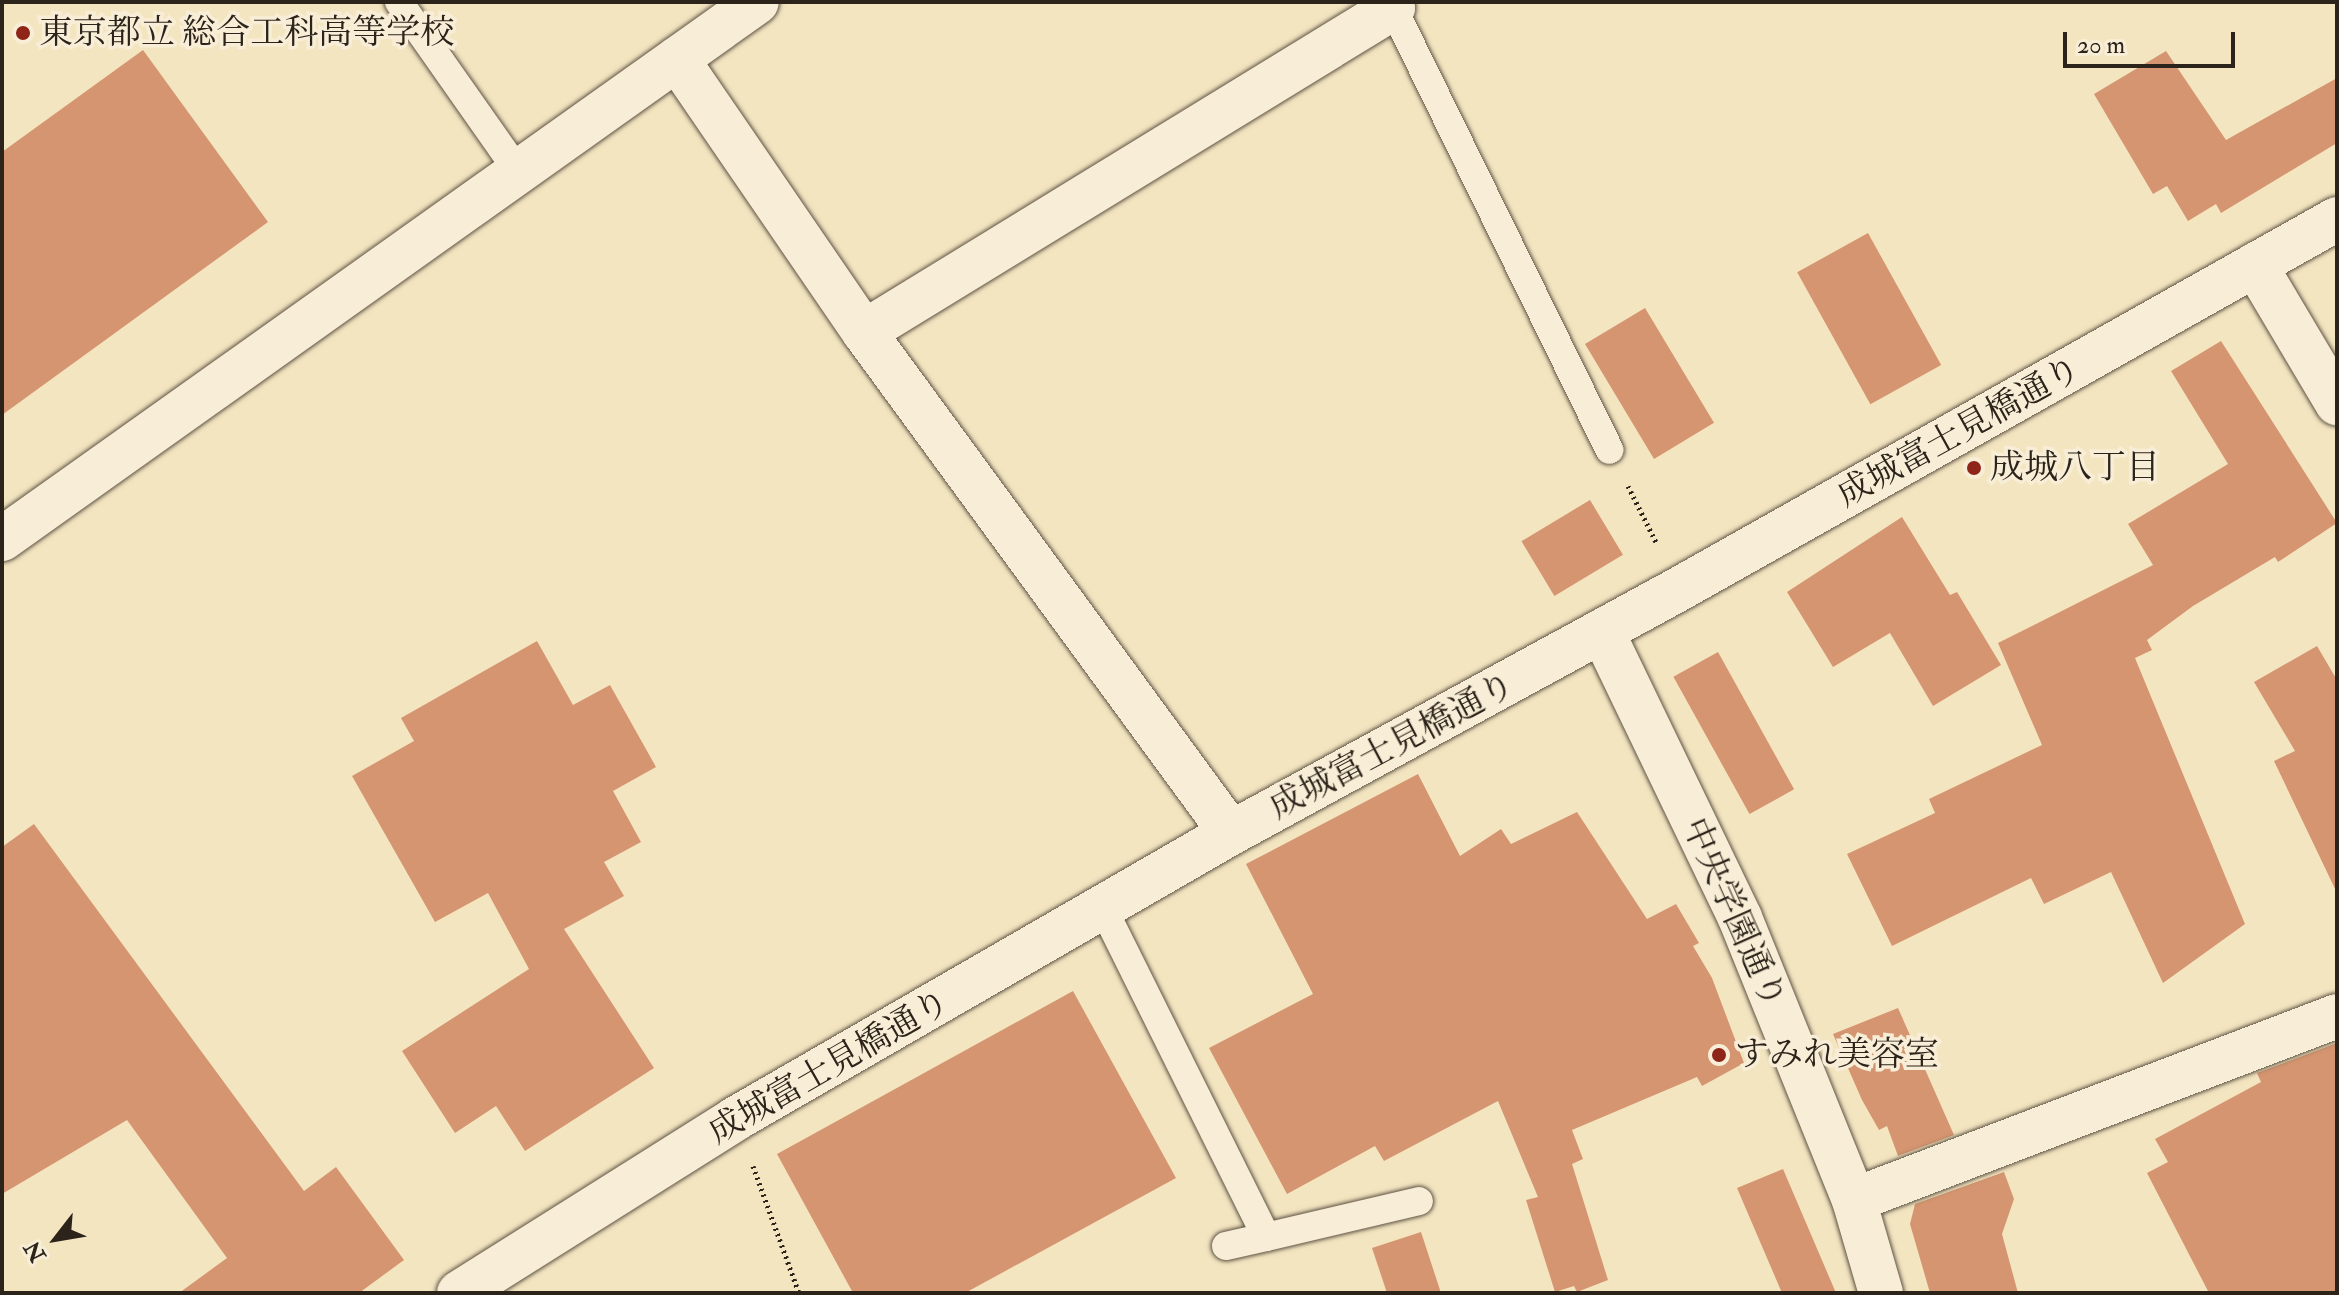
<!DOCTYPE html>
<meta charset="utf-8">
<style>
body{margin:0}
#map{position:relative;width:2339px;height:1295px;overflow:hidden;background:#f4e5c1;font-family:"IM FELL Double Pica","Noto Serif JP",serif}
div>[style]{position:absolute}
.building>*{inset:0;background:#d59570;transform-origin:0 0}
.path>*{height:5px;margin-top:-2.5px;transform-origin:0;background:repeating-linear-gradient(90deg,#2c231a 0 2px,transparent 0 6px)}
.roads{filter:drop-shadow(0 0 2px #5e5444) drop-shadow(0 0 2px #5e5444)}
.lane>*{height:28px;margin:-14px;padding:0 14px;transform-origin:14px;border-radius:14px;background:#f8eed7}
.street>*{height:44px;margin:-22px;padding:0 22px;transform-origin:22px;border-radius:22px;background:#f8eed7}
.secondary>*{height:44px;margin:-22px;padding:0 22px;transform-origin:22px;border-radius:22px;background:#f8eed7}
.dots>*{width:22px;height:22px;translate:-50% -50%;box-sizing:border-box;border:4px solid #f8eed7;border-radius:50%}
span{translate:-50% -50%;white-space:nowrap;text-align:center;line-height:1.15;-webkit-text-stroke:7px #f8eed7;paint-order:stroke}
.poi-label{font-size:34px;color:#2c231a}
.left{translate:0 -50%;text-align:left}
.street-label{font-size:34px;color:#2c231a}
.frame{position:absolute;inset:0;border:4px solid #2c231a;pointer-events:none}
.north{position:absolute;left:16px;top:1199px;width:80px;height:80px;-webkit-text-stroke:6px #f8eed7;paint-order:stroke;rotate:239deg;font-size:22px;font-weight:700;line-height:32px;text-align:center;color:#2c231a}
.north::after{content:'';display:block;margin:auto;width:28px;height:36px;background:#2c231a;clip-path:polygon(50% 0,100% 100%,50% 72%,0 100%)}
.scale{position:absolute;left:2063px;top:32px;width:172px;height:36px;box-sizing:border-box;border:4px solid #2c231a;border-top:0;padding-left:10px;font-size:24px;line-height:28px;white-space:nowrap;color:#2c231a;-webkit-text-stroke:6px #f8eed7;paint-order:stroke}
</style>
<div id="map">
<div class="building">
<i style="clip-path:polygon(143px 50px,268px 222px,2px 415px,2px 152px)"></i>
<i style="clip-path:polygon(2166px 51px,2226px 140px,2337px 78px,2337px 143px,2221px 213px,2216px 204px,2188px 221px,2167px 186px,2153px 194px,2094px 94px)"></i>
<i style="left:1868px;top:233px;width:151px;height:81px;rotate:61deg"></i>
<i style="left:1645px;top:308px;width:134px;height:70px;rotate:59deg"></i>
<i style="clip-path:polygon(2221px 341px,2337px 523px,2278px 562px,2275px 557px,2193px 606px,2147px 640px,2152px 650px,2135px 658px,2245px 924px,2163px 983px,2111px 872px,2044px 904px,2031px 878px,1892px 946px,1847px 854px,1935px 813px,1929px 799px,2042px 745px,1998px 643px,2153px 565px,2128px 524px,2228px 464px,2171px 371px)"></i>
<i style="left:1590px;top:500px;width:64px;height:80px;rotate:59deg"></i>
<i style="clip-path:polygon(1902px 517px,1950px 595px,1957px 592px,2001px 665px,1933px 706px,1890px 633px,1833px 667px,1787px 592px)"></i>
<i style="clip-path:polygon(537px 641px,573px 705px,610px 685px,656px 767px,613px 791px,641px 842px,604px 862px,624px 896px,564px 929px,654px 1068px,525px 1151px,496px 1106px,455px 1133px,402px 1051px,529px 969px,488px 893px,435px 922px,352px 776px,414px 741px,401px 718px)"></i>
<i style="clip-path:polygon(2317px 646px,2337px 680px,2337px 893px,2274px 761px,2295px 751px,2254px 682px)"></i>
<i style="left:1718px;top:652px;width:157px;height:51px;rotate:61deg"></i>
<i style="clip-path:polygon(1418px 774px,1460px 856px,1501px 829px,1511px 844px,1577px 812px,1647px 919px,1676px 904px,1699px 943px,1693px 946px,1712px 978px,1744px 1063px,1702px 1086px,1697px 1077px,1572px 1130px,1583px 1159px,1572px 1164px,1608px 1280px,1577px 1292px,1574px 1286px,1555px 1292px,1526px 1200px,1538px 1197px,1498px 1101px,1384px 1161px,1375px 1146px,1287px 1194px,1209px 1048px,1313px 994px,1246px 864px)"></i>
<i style="clip-path:polygon(34px 824px,304px 1191px,336px 1167px,404px 1260px,359px 1293px,179px 1293px,227px 1258px,127px 1120px,2px 1194px,2px 847px)"></i>
<i style="clip-path:polygon(1073px 991px,1176px 1178px,965px 1293px,853px 1293px,777px 1154px)"></i>
<i style="clip-path:polygon(1898px 1008px,1954px 1135px,1898px 1156px,1887px 1126px,1879px 1130px,1862px 1100px,1833px 1034px)"></i>
<i style="clip-path:polygon(2337px 1043px,2337px 1293px,2209px 1293px,2147px 1173px,2168px 1162px,2155px 1139px,2261px 1082px,2257px 1073px)"></i>
<i style="clip-path:polygon(1783px 1169px,1836px 1293px,1782px 1293px,1737px 1188px)"></i>
<i style="clip-path:polygon(2004px 1172px,2014px 1199px,2002px 1234px,2018px 1293px,1930px 1293px,1910px 1224px,1915px 1204px)"></i>
<i style="clip-path:polygon(1421px 1232px,1441px 1293px,1387px 1293px,1372px 1248px)"></i>
</div>
<div class="path">
<i style="left:1628px;top:486px;width:63px;rotate:63.4deg"></i>
<i style="left:753px;top:1166px;width:135px;rotate:70.1deg"></i>
</div>
<div class="roads">
<div class="lane">
<i style="left:399px;top:2px;width:205px;rotate:54.9deg"></i>
<i style="left:1393px;top:8px;width:492px;rotate:63.9deg"></i>
<i style="left:1103px;top:908px;width:367px;rotate:63.6deg"></i>
<i style="left:1266px;top:1237px;width:157px;rotate:-13.2deg"></i>
<i style="left:1226px;top:1246px;width:41px;rotate:-12.7deg"></i>
</div>
<div class="street">
<i style="left:677px;top:59px;width:331px;rotate:55.6deg"></i>
<i style="left:864px;top:332px;width:621px;rotate:53.78deg"></i>
<i style="left:2255px;top:265px;width:161px;rotate:59.3deg"></i>
<i style="left:864px;top:332px;width:620px;rotate:-31.49deg"></i>
<i style="left:1393px;top:8px;width:7px;rotate:-117deg"></i>
<i style="left:2px;top:539px;width:926px;rotate:-35.42deg"></i>
<i style="left:1854px;top:1200px;width:517px;rotate:-20.85deg"></i>
</div>
<div class="secondary">
<i style="left:1602px;top:631px;width:318px;rotate:64.3deg"></i>
<i style="left:1740px;top:918px;width:304px;rotate:68deg"></i>
<i style="left:1854px;top:1200px;width:97px;rotate:73.8deg"></i>
<i style="left:459px;top:1293px;width:326px;rotate:-32.2deg"></i>
<i style="left:735px;top:1119px;width:573px;rotate:-29.97deg"></i>
<i style="left:1231px;top:833px;width:510px;rotate:-28.57deg"></i>
<i style="left:1679px;top:589px;width:755px;rotate:-29.35deg"></i>
</div>
</div>
<div class="dots">
<i style="left:23px;top:33px;background:#8f2418"></i>
<i style="left:1974px;top:468px;background:#8f2418"></i>
<i style="left:1719px;top:1055px;background:#8f2418"></i>
</div>
<div class="poi-label">
<span class="left" style="left:39px;top:33px">東京都立 総合工科高等学校</span>
<span class="left" style="left:1990px;top:468px">成城八丁目</span>
<span class="left" style="left:1735px;top:1055px">すみれ美容室</span>
</div>
<div class="street-label">
<span style="left:1959px;top:432px;rotate:-29deg">成城富士見橋通り</span>
<span style="left:1392px;top:746px;rotate:-28deg">成城富士見橋通り</span>
<span style="left:1734px;top:913px;rotate:66deg">中央学園通り</span>
<span style="left:829px;top:1067px;rotate:-30deg">成城富士見橋通り</span>
</div>
<div class="frame"></div>
<div class="north">N</div>
<div class="scale">20 m</div>
</div>
